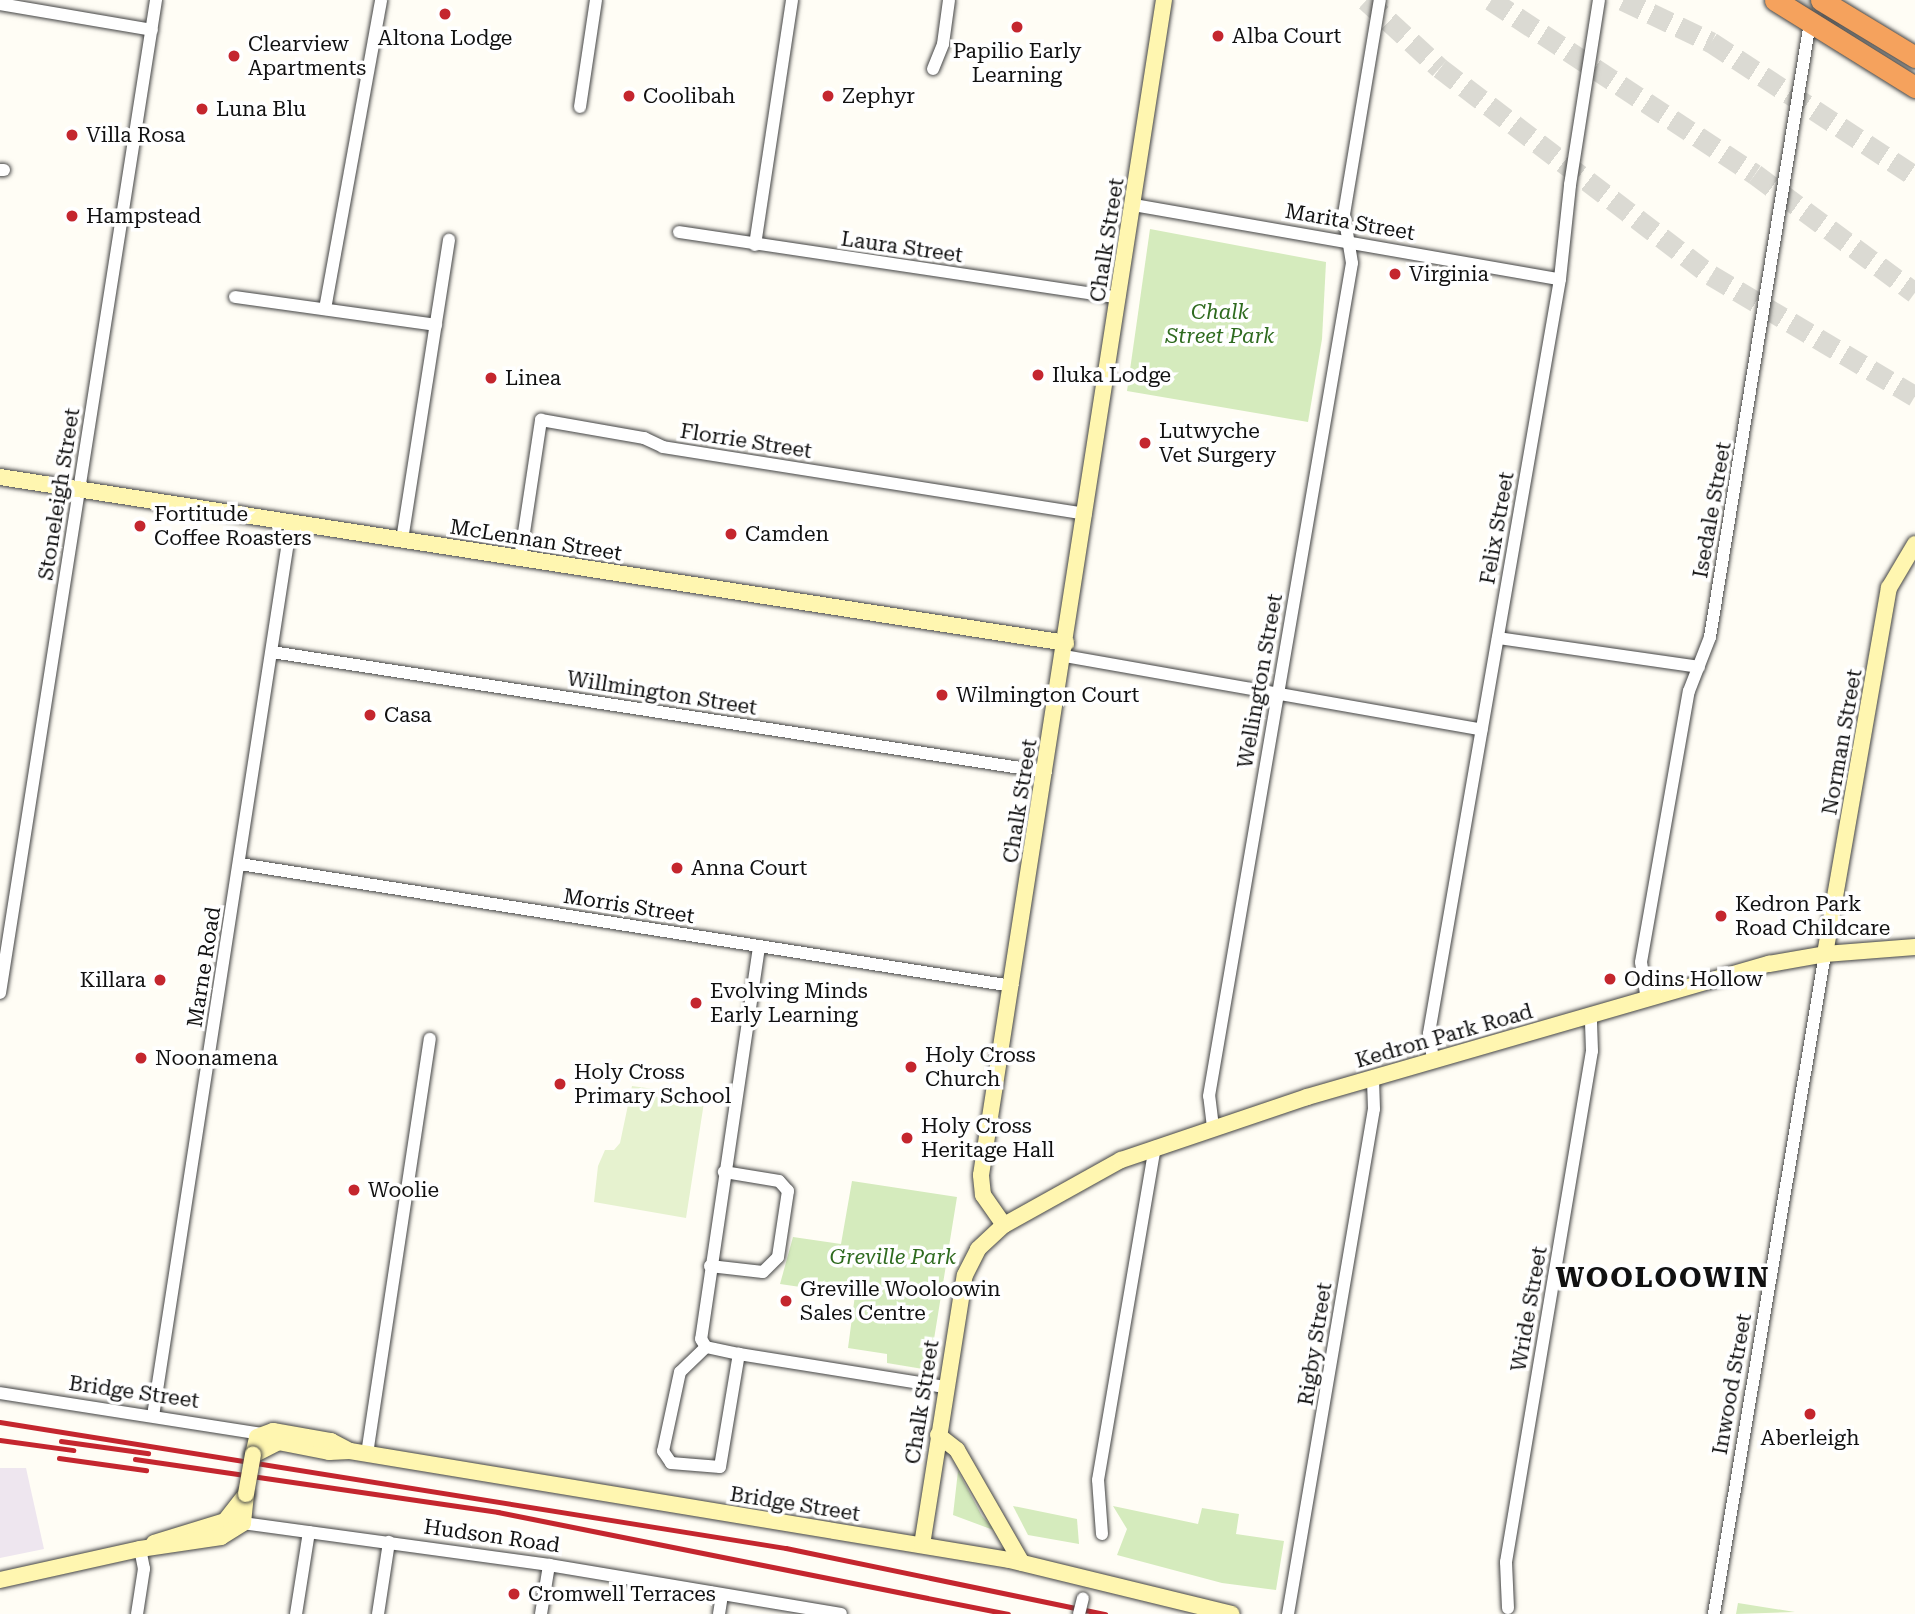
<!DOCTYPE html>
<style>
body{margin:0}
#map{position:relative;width:1915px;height:1614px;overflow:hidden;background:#fffdf5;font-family:"Roboto Serif",serif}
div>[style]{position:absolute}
.industrial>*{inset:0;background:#eee6ef}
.green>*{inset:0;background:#d5ebbd}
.pitch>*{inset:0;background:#e6f2cf}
.highway-tunnel>*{height:21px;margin-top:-10.5px;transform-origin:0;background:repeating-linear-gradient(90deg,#dbdad3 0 21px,transparent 0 31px)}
.roads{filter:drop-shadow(0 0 2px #444) drop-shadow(0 0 2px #444)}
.street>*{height:12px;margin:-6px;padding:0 6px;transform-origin:6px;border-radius:6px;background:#fff}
.secondary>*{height:16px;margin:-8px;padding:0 8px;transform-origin:8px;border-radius:8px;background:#fff6b0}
.highway>*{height:21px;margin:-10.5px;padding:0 10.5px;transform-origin:10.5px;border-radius:10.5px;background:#f5a25d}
.rail>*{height:4.5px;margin:-2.25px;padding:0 2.25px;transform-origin:2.25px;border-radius:2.25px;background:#c4262e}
.bridges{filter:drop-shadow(0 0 2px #444) drop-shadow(0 0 2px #444)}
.street-bridge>*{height:12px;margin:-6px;padding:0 6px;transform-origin:6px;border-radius:6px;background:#fff}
.secondary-bridge>*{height:16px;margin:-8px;padding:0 8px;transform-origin:8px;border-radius:8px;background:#fff6b0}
.dots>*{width:19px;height:19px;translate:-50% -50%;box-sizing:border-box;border:4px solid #fff;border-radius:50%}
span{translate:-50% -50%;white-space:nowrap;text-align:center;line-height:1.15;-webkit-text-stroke:7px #fff;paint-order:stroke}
.poi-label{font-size:21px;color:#111}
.left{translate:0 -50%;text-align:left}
.right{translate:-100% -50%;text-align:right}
.street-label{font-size:21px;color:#111}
.park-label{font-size:21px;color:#2f6b1f;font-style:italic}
.district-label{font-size:28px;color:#111;font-weight:700;letter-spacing:2px}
</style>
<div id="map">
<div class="industrial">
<i style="clip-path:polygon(0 1468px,26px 1468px,44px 1549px,0 1558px)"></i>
</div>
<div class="green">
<i style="clip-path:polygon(1150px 229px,1326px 262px,1322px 339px,1308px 422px,1127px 391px)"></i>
<i style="clip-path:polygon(852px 1181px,957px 1197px,929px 1370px,887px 1363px,887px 1354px,848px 1348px,855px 1295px,780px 1284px,793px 1237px,841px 1244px)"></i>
<i style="clip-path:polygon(958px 1471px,982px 1516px,996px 1531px,953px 1515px)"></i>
<i style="clip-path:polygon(1013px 1506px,1077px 1519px,1079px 1544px,1028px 1535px)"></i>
<i style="clip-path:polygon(1113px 1506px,1198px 1524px,1202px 1508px,1239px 1514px,1236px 1534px,1284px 1541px,1276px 1590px,1222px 1583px,1117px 1555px,1127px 1529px)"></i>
<i style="clip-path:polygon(1738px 1603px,1795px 1612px,1736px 1614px)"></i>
</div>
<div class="pitch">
<i style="clip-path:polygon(632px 1086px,705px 1096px,686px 1218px,594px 1202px,598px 1166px,605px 1150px,614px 1150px,620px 1143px)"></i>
</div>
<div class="highway-tunnel">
<i style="left:1366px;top:0;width:100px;rotate:42.6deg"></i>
<i style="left:1440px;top:68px;width:341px;rotate:37.4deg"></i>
<i style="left:1711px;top:275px;width:237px;rotate:30.7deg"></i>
<i style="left:1491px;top:0;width:316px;rotate:33.4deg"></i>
<i style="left:1755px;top:174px;width:199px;rotate:36.6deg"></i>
<i style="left:1623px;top:0;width:98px;rotate:25.5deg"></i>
<i style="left:1711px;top:42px;width:244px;rotate:33.3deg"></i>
<i style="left:1794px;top:0;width:53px;rotate:23.2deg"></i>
</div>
<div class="roads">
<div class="street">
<i style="left:0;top:4px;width:154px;rotate:9.7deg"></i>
<i style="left:933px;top:69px;width:27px;rotate:-68deg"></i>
<i style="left:943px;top:44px;width:44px;rotate:-82.2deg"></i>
<i style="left:580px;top:107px;width:108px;rotate:-81.5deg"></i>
<i style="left:0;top:170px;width:4px"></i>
<i style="left:1134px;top:205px;width:432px;rotate:9.9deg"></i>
<i style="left:679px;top:232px;width:445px;rotate:8.5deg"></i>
<i style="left:755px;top:245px;width:248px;rotate:-81.4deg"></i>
<i style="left:235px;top:297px;width:203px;rotate:7.9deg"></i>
<i style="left:325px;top:309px;width:314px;rotate:-79.7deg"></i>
<i style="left:402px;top:540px;width:304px;rotate:-81.1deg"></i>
<i style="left:520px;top:559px;width:141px;rotate:-81.4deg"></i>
<i style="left:541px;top:420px;width:105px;rotate:9.9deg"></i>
<i style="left:644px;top:438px;width:21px;rotate:25deg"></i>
<i style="left:663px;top:447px;width:428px;rotate:9deg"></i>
<i style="left:1498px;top:638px;width:203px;rotate:8.2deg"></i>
<i style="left:272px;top:652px;width:783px;rotate:8.81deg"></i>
<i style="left:1064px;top:656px;width:424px;rotate:10deg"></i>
<i style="left:240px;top:864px;width:782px;rotate:8.98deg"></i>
<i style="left:759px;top:947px;width:396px;rotate:98.4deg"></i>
<i style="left:701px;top:1339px;width:9px;rotate:58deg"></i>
<i style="left:706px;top:1347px;width:34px;rotate:12deg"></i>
<i style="left:739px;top:1354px;width:210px;rotate:9.1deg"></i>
<i style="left:0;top:993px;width:1005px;rotate:-81.07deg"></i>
<i style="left:1647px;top:1000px;width:38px;rotate:-99deg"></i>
<i style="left:1641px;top:962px;width:275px;rotate:-80deg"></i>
<i style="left:1689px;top:691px;width:58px;rotate:-68.7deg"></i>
<i style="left:1710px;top:637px;width:623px;rotate:-80.76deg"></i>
<i style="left:1433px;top:1060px;width:27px;rotate:-98deg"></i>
<i style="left:1429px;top:1033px;width:765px;rotate:-80.14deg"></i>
<i style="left:1560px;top:279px;width:95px;rotate:-83.9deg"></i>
<i style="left:1570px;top:185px;width:187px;rotate:-81.1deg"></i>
<i style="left:1213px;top:1127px;width:31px;rotate:-97deg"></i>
<i style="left:1209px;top:1096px;width:845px;rotate:-80.26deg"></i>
<i style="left:1352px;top:263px;width:50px;rotate:-99.3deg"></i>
<i style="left:1344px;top:214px;width:217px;rotate:-80.5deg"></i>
<i style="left:710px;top:1266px;width:53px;rotate:6.5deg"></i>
<i style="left:763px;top:1272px;width:21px;rotate:-45deg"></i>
<i style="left:778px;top:1257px;width:67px;rotate:-81.4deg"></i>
<i style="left:788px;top:1191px;width:13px;rotate:-132deg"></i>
<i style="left:779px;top:1181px;width:56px;rotate:-170.7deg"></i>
<i style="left:706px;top:1347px;width:36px;rotate:136deg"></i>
<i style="left:680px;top:1372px;width:81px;rotate:102.1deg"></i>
<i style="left:663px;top:1451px;width:14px;rotate:56deg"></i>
<i style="left:671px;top:1463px;width:49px;rotate:4.7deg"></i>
<i style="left:720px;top:1467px;width:115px;rotate:-80.5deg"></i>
<i style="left:0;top:1393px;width:264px;rotate:8.9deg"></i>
<i style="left:153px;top:1416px;width:904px;rotate:-81.22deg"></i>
<i style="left:367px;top:1454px;width:420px;rotate:-81.4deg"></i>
<i style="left:243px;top:1523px;width:309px;rotate:7.8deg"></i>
<i style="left:549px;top:1565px;width:296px;rotate:9.5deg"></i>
<i style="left:1102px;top:1534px;width:54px;rotate:-94.2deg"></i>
<i style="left:1098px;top:1480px;width:338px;rotate:-80.3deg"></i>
<i style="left:1508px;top:1608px;width:46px;rotate:-92.5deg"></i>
<i style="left:1506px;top:1562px;width:518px;rotate:-80.45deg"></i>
<i style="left:1592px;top:1051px;width:35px;rotate:-92deg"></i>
<i style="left:137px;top:1614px;width:46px;rotate:-81.2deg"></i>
<i style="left:144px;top:1569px;width:20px;rotate:-101deg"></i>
<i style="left:296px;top:1614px;width:83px;rotate:-81deg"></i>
<i style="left:378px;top:1614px;width:73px;rotate:-81.3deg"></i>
<i style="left:541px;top:1614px;width:50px;rotate:-80.7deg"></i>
<i style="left:719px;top:1614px;width:19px;rotate:-81deg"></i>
<i style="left:1288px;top:1614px;width:512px;rotate:-80.34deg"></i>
<i style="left:1374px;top:1109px;width:30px;rotate:-92deg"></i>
<i style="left:1714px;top:1614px;width:669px;rotate:-80.45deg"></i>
</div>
<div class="secondary">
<i style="left:0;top:477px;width:1079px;rotate:8.85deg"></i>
<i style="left:1825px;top:954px;width:372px;rotate:-80.1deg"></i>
<i style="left:1889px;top:588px;width:51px;rotate:-59.4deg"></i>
<i style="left:1004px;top:1225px;width:37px;rotate:-125deg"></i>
<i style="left:983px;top:1195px;width:20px;rotate:-96deg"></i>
<i style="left:981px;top:1175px;width:1189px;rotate:-81.15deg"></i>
<i style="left:938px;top:1435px;width:24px;rotate:38deg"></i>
<i style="left:957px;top:1450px;width:130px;rotate:60.1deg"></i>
<i style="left:253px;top:1455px;width:28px;rotate:-27deg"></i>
<i style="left:278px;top:1442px;width:52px;rotate:11.1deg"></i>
<i style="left:329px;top:1452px;width:21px;rotate:-3deg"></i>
<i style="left:350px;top:1451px;width:669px;rotate:9.38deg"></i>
<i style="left:1010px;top:1560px;width:228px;rotate:13.7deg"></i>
<i style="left:253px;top:1455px;width:18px;rotate:-77deg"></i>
<i style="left:257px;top:1437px;width:17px;rotate:-21deg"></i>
<i style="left:273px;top:1431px;width:59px;rotate:9.8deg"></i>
<i style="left:331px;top:1441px;width:21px;rotate:28deg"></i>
<i style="left:154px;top:1543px;width:74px;rotate:-17.2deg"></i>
<i style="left:225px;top:1521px;width:34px;rotate:-52deg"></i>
<i style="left:922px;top:1545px;width:273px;rotate:-81deg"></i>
<i style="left:965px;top:1275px;width:29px;rotate:-63deg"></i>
<i style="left:978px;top:1249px;width:35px;rotate:-43deg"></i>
<i style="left:1004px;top:1225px;width:134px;rotate:-29.1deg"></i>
<i style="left:1121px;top:1160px;width:196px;rotate:-18.7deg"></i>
<i style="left:1307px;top:1097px;width:481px;rotate:-16.1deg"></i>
<i style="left:1769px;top:964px;width:57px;rotate:-10.1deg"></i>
<i style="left:1825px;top:954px;width:90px;rotate:-4.4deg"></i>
<i style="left:0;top:1580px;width:143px;rotate:-12.5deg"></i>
<i style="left:140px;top:1549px;width:82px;rotate:-8.4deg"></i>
<i style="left:221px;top:1537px;width:26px;rotate:-32deg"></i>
<i style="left:243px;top:1523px;width:29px;rotate:-84deg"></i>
</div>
<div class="highway">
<i style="left:1775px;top:0;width:165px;rotate:31.9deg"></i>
<i style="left:1821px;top:0;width:110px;rotate:31.2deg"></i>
</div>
</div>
<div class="rail">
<i style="left:0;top:1422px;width:796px;rotate:9.11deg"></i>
<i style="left:786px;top:1548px;width:326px;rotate:11.7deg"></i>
<i style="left:0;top:1440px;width:74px;rotate:7.8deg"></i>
<i style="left:61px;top:1441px;width:88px;rotate:7.9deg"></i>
<i style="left:59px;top:1458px;width:88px;rotate:7.9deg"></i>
<i style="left:135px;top:1459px;width:367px;rotate:8.3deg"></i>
<i style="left:498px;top:1512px;width:520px;rotate:11.31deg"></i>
</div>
<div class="bridges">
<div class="street-bridge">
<i style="left:1079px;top:1614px;width:16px;rotate:-76deg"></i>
</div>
<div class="secondary-bridge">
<i style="left:246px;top:1494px;width:40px;rotate:-80deg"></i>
</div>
</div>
<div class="dots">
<i style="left:445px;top:14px;background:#c4262e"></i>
<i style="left:1017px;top:27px;background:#c4262e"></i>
<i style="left:1218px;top:36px;background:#c4262e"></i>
<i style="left:234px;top:56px;background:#c4262e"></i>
<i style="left:629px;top:96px;background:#c4262e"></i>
<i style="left:828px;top:96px;background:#c4262e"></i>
<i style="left:202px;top:109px;background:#c4262e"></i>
<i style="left:72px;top:135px;background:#c4262e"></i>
<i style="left:72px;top:216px;background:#c4262e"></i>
<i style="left:1395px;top:274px;background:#c4262e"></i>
<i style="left:1038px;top:375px;background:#c4262e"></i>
<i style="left:491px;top:378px;background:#c4262e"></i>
<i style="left:1145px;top:443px;background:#c4262e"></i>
<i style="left:140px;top:526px;background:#c4262e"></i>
<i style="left:731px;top:534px;background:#c4262e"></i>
<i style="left:942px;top:695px;background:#c4262e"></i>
<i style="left:370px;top:715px;background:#c4262e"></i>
<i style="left:677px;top:868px;background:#c4262e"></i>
<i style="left:1721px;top:916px;background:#c4262e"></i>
<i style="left:1610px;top:979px;background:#c4262e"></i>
<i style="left:160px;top:980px;background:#c4262e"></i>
<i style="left:696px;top:1003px;background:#c4262e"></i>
<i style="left:141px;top:1058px;background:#c4262e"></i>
<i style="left:911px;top:1067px;background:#c4262e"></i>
<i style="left:560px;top:1084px;background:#c4262e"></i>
<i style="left:907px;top:1138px;background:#c4262e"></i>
<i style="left:354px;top:1190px;background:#c4262e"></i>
<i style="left:786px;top:1301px;background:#c4262e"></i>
<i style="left:1810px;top:1414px;background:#c4262e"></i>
<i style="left:514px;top:1594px;background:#c4262e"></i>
</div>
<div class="poi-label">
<span class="left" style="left:1232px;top:36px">Alba Court</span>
<span style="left:445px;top:38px">Altona Lodge</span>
<span class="left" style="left:248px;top:56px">Clearview<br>Apartments</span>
<span style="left:1017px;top:63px">Papilio Early<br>Learning</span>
<span class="left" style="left:643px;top:96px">Coolibah</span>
<span class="left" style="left:842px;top:96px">Zephyr</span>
<span class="left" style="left:216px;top:109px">Luna Blu</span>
<span class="left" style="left:86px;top:135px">Villa Rosa</span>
<span class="left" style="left:86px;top:216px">Hampstead</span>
<span class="left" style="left:1409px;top:274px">Virginia</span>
<span class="left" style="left:1052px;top:375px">Iluka Lodge</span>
<span class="left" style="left:505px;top:378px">Linea</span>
<span class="left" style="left:1159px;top:443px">Lutwyche<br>Vet Surgery</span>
<span class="left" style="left:154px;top:526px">Fortitude<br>Coffee Roasters</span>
<span class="left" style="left:745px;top:534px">Camden</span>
<span class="left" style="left:956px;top:695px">Wilmington Court</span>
<span class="left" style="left:384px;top:715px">Casa</span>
<span class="left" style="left:691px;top:868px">Anna Court</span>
<span class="left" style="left:1735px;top:916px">Kedron Park<br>Road Childcare</span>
<span class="left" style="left:1624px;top:979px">Odins Hollow</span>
<span class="right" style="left:146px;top:980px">Killara</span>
<span class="left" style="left:710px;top:1003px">Evolving Minds<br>Early Learning</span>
<span class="left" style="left:925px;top:1067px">Holy Cross<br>Church</span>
<span class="left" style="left:155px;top:1058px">Noonamena</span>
<span class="left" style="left:574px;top:1084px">Holy Cross<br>Primary School</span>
<span class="left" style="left:921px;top:1138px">Holy Cross<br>Heritage Hall</span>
<span class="left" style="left:368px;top:1190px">Woolie</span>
<span class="left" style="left:800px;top:1301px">Greville Wooloowin<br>Sales Centre</span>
<span style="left:1810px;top:1438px">Aberleigh</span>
<span class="left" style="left:528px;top:1594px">Cromwell Terraces</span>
</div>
<div class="street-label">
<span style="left:1350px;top:222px;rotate:10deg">Marita Street</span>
<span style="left:1107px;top:240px;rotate:-81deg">Chalk Street</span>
<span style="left:902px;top:247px;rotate:8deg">Laura Street</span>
<span style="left:746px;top:441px;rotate:9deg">Florrie Street</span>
<span style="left:59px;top:494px;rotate:-81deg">Stoneleigh Street</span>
<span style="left:1712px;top:510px;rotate:-80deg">Isedale Street</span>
<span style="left:1497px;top:528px;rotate:-80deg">Felix Street</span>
<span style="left:536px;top:540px;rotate:9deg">McLennan Street</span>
<span style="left:1260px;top:681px;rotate:-80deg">Wellington Street</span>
<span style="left:662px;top:693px;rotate:9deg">Willmington Street</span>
<span style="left:1842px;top:742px;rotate:-80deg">Norman Street</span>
<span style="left:1020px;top:801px;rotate:-81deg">Chalk Street</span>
<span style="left:629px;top:906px;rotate:9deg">Morris Street</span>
<span style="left:204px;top:967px;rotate:-81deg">Marne Road</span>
<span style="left:1444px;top:1036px;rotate:-16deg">Kedron Park Road</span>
<span style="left:1529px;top:1309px;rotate:-80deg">Wride Street</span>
<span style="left:1315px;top:1344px;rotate:-81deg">Rigby Street</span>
<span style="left:1732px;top:1384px;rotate:-80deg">Inwood Street</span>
<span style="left:134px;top:1392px;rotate:8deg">Bridge Street</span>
<span style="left:922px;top:1402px;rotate:-81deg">Chalk Street</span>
<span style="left:795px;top:1504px;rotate:9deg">Bridge Street</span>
<span style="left:492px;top:1536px;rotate:8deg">Hudson Road</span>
</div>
<div class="park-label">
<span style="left:1220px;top:324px">Chalk<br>Street Park</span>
<span style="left:893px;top:1257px">Greville Park</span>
</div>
<div class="district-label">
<span style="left:1663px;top:1278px">WOOLOOWIN</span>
</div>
</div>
